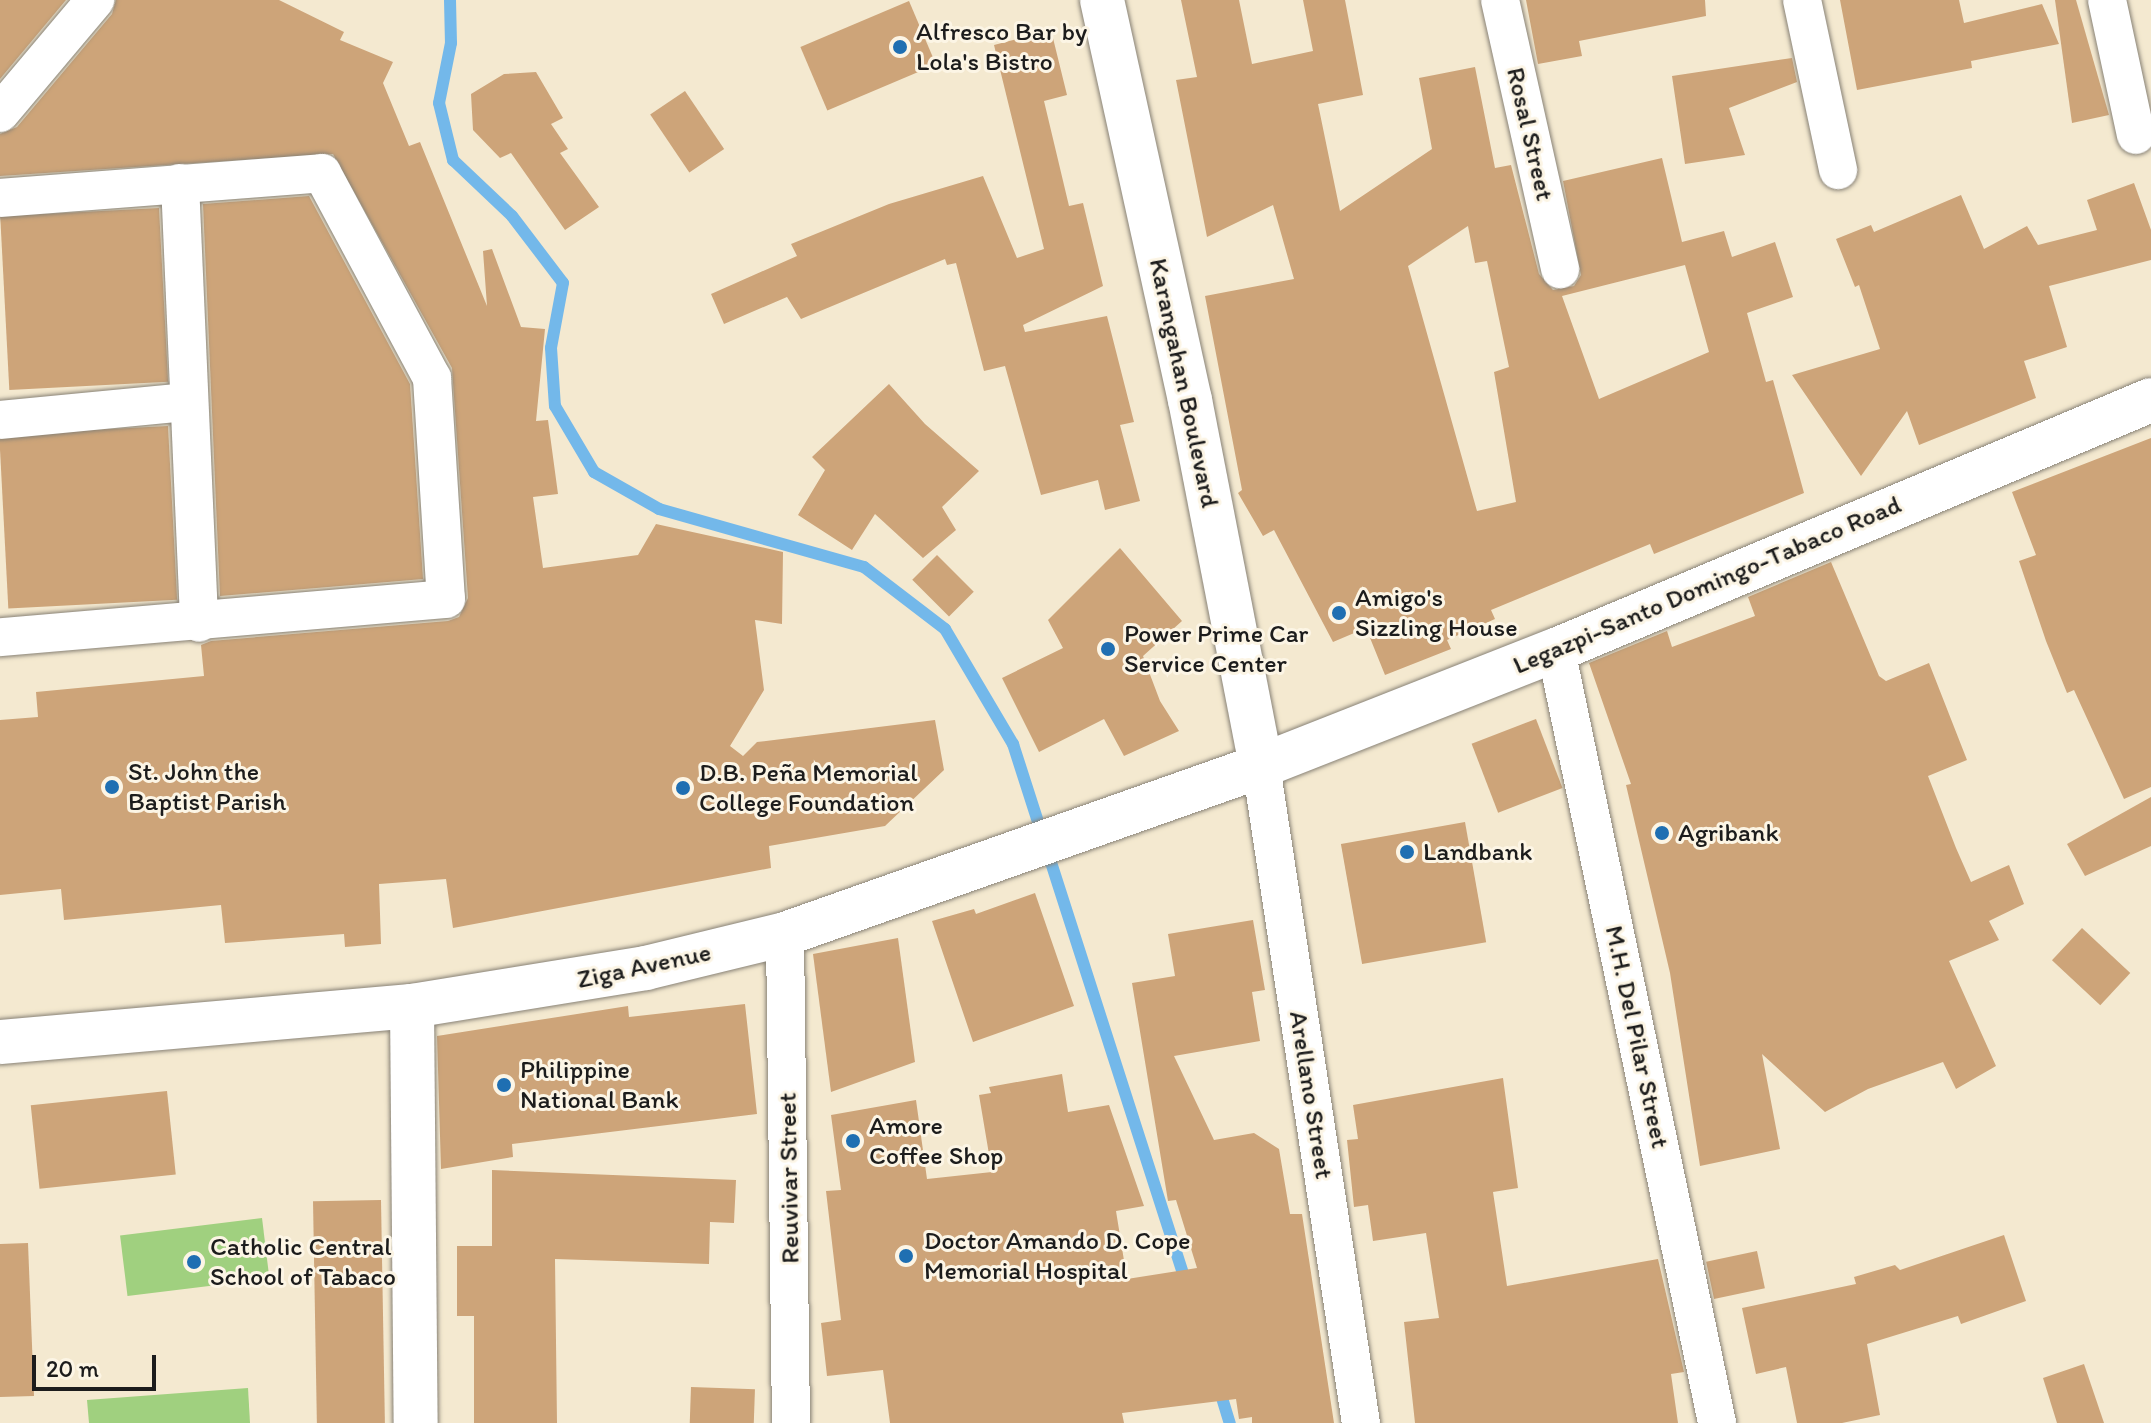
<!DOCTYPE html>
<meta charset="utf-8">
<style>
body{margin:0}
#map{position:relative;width:2151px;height:1423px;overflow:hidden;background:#f4e9d0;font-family:Itim,sans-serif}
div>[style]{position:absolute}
.green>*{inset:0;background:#a0d07f;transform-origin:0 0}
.stream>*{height:12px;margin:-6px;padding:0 6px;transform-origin:6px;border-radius:6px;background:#73b8ea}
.building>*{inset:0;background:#cda479;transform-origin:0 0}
.roads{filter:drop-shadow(0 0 2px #888276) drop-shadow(0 0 2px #888276)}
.street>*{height:38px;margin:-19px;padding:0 19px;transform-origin:19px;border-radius:19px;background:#fff}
.primary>*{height:44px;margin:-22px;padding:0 22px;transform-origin:22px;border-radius:22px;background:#fff}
.dots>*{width:22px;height:22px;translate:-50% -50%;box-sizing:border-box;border:4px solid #fcf5e5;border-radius:50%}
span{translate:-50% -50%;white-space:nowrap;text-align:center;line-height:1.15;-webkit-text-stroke:6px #fcf5e5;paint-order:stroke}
.poi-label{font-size:26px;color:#1c1c1c}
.left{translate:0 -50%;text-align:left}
.street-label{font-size:26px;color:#1c1c1c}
.scale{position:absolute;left:32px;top:1355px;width:124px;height:36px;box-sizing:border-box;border:4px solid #1c1c1c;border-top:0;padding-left:10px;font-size:24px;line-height:28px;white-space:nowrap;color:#1c1c1c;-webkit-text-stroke:6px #fcf5e5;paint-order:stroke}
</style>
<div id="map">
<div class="green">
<i style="left:262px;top:1218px;width:61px;height:143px;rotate:83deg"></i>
<i style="clip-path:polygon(248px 1388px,250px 1423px,89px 1423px,87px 1400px)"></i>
</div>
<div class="stream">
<i style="left:450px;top:0;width:43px;rotate:88.7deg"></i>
<i style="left:451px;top:43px;width:61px;rotate:101.3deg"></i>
<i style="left:439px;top:103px;width:59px;rotate:76.2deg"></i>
<i style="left:453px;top:160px;width:81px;rotate:43.5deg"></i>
<i style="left:512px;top:216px;width:84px;rotate:52.7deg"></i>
<i style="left:563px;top:283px;width:66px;rotate:100.5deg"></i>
<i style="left:551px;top:348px;width:58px;rotate:86.1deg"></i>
<i style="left:555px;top:406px;width:77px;rotate:59.4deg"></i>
<i style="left:594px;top:472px;width:75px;rotate:29.6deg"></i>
<i style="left:659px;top:509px;width:213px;rotate:15.8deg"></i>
<i style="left:864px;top:567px;width:102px;rotate:37.4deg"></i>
<i style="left:945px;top:629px;width:134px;rotate:59.4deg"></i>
<i style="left:1013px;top:744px;width:569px;rotate:72.2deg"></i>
<i style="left:1219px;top:1388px;width:37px;rotate:73deg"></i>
</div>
<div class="building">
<i style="clip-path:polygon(0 0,66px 0,0 79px)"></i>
<i style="clip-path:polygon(116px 0,279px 0,344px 32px,340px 40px,393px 62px,383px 83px,409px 146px,420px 142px,487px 306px,483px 251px,492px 249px,521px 327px,545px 329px,536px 421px,548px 420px,558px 494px,533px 497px,543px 568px,638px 555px,656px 524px,783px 552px,782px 624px,755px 620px,764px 690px,730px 746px,743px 756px,757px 742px,935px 720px,944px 770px,885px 826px,769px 846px,771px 868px,453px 928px,446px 879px,379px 884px,381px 944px,345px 947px,344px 934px,225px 943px,221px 905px,64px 920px,61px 889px,0 895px,0 720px,38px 717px,36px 692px,204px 676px,201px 645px,211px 641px,448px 621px,459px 617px,468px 598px,452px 368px,333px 154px,0 176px,0 134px,17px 127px,112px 14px)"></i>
<i style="clip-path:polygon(evenodd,1181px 0,1239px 0,1252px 64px,1313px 51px,1303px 0,1345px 0,1363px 95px,1318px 104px,1340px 211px,1432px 149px,1419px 78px,1475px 67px,1495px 168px,1511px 165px,1539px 274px,1553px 290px,1574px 286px,1581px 275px,1563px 181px,1662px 158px,1682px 242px,1724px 231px,1732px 257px,1775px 242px,1793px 297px,1747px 313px,1766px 382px,1773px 380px,1804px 493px,1654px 554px,1650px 544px,1491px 610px,1495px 619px,1447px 640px,1451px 649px,1385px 675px,1366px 628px,1333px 642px,1274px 530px,1263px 536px,1238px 493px,1242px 490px,1205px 296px,1294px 279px,1273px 205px,1207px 237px,1176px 80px,1197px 77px,1181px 0,1468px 226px,1475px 263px,1487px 261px,1509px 367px,1494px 372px,1516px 502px,1477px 511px,1408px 266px,1468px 226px,1181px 0,1685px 265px,1709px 352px,1599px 399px,1562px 296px,1685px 265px)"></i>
<i style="clip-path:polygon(1526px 0,1705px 0,1706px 16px,1579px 41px,1582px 56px,1538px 64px)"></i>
<i style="clip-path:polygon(1840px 0,1959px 0,1964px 23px,2042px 4px,2059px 44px,1971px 61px,1972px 68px,1857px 90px)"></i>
<i style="clip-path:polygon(2055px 0,2076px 0,2109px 115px,2072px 123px)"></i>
<i style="left:909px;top:1px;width:69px;height:118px;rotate:67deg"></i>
<i style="clip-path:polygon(1051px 30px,1067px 95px,1044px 101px,1069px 206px,1083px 203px,1103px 286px,1023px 325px,1025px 332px,1107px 316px,1134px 422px,1120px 425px,1140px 501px,1105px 510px,1098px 480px,1041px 495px,1005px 366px,984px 371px,956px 263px,947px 265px,945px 259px,801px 319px,787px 297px,724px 324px,711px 294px,797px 256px,791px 244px,889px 204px,983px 176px,1017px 258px,1044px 249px,994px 45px)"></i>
<i style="clip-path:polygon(1792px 58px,1797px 82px,1729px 108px,1745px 155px,1685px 164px,1672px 76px)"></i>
<i style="clip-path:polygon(536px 72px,563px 118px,551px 124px,568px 149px,560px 153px,599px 207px,565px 230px,511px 153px,500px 158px,473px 130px,471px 94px,504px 74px)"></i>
<i style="left:685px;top:91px;width:70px;height:42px;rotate:56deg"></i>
<i style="clip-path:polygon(2134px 183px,2151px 230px,2151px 260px,2049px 286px,2067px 347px,2024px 361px,2036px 398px,1919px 445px,1907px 411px,1861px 476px,1792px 375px,1880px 349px,1859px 285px,1855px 287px,1836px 239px,1871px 225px,1874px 232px,1961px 195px,1984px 249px,2027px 226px,2038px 245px,2097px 230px,2087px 200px)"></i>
<i style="clip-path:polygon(309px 196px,410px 384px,423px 579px,220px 596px,203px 204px)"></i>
<i style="left:159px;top:208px;width:174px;height:159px;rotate:87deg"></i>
<i style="clip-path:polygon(889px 384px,925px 424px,979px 471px,942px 507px,956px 530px,923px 558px,875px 514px,852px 550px,798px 515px,825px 470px,812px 457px)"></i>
<i style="left:168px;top:426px;width:174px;height:169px;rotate:87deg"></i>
<i style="clip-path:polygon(2151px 438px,2151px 787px,2124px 799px,2074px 690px,2067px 693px,2046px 641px,2019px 561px,2036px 555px,2012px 492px)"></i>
<i style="clip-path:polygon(1120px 548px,1182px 621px,1143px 656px,1160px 701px,1179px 731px,1124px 756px,1104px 719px,1039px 752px,1002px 678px,1063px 648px,1048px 620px)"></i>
<i style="left:937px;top:555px;width:52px;height:35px;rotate:45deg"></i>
<i style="clip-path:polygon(1831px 562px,1879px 676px,1886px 681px,1929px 663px,1967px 760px,1928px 776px,1956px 848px,1971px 882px,2009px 865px,2024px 904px,1989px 921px,1999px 940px,1949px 961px,1996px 1066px,1956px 1089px,1943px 1062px,1868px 1089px,1825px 1112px,1762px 1054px,1780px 1149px,1700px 1166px,1670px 973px,1626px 785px,1631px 784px,1589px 663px,1667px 631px,1672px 647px,1755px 616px,1748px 597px)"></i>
<i style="left:1536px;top:719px;width:74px;height:69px;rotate:69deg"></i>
<i style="clip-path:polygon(2151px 797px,2151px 846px,2085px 876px,2067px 844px)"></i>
<i style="left:1465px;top:822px;width:122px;height:126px;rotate:80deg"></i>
<i style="clip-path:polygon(1035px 893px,1074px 1006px,973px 1042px,932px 921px,974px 909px,976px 914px)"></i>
<i style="clip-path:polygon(1253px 920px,1265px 990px,1252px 992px,1260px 1041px,1174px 1056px,1214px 1140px,1254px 1133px,1279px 1149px,1290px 1214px,1302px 1214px,1334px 1423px,1252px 1423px,1252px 1417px,1239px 1419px,1236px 1399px,1122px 1413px,1124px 1423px,890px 1423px,883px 1370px,827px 1376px,821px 1323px,841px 1320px,826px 1191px,841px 1190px,831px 1115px,916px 1100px,927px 1179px,992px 1172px,979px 1095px,991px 1093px,989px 1087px,1062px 1074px,1068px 1112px,1109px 1105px,1144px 1206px,1116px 1211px,1127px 1279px,1197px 1268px,1176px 1200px,1168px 1201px,1132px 983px,1175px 976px,1168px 934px)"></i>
<i style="left:2082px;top:928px;width:66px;height:44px;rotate:43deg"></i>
<i style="clip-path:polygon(898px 938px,915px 1062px,831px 1092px,813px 954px)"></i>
<i style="clip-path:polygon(745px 1004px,757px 1114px,512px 1144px,513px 1157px,441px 1169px,437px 1036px,628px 1006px,629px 1017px)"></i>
<i style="clip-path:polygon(1503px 1078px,1518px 1188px,1493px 1192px,1507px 1286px,1658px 1259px,1684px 1372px,1671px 1374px,1678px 1423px,1415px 1423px,1404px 1322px,1439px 1318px,1426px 1233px,1373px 1241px,1368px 1205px,1354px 1207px,1347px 1140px,1358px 1139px,1353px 1105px)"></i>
<i style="left:167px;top:1091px;width:84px;height:137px;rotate:84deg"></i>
<i style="clip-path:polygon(492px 1170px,736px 1180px,734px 1223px,710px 1222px,709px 1264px,555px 1259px,557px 1423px,474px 1423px,474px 1316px,457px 1316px,457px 1246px,492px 1246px)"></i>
<i style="left:381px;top:1200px;width:223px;height:68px;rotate:89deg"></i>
<i style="clip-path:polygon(2004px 1235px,2026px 1301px,1961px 1324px,1958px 1316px,1867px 1344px,1880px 1415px,1842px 1423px,1797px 1423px,1786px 1367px,1756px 1374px,1742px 1308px,1856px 1284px,1854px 1277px,1895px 1265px,1900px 1270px)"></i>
<i style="clip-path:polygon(28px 1243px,34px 1396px,0 1397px,0 1244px)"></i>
<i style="left:1757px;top:1251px;width:38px;height:52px;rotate:78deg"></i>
<i style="clip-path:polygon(2084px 1364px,2104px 1423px,2057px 1423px,2043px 1378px)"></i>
<i style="left:691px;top:1387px;width:64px;height:36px;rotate:2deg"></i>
</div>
<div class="roads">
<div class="street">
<i style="left:1500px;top:0;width:276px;rotate:77.4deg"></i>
<i style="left:1802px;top:0;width:174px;rotate:78deg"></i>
<i style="left:2107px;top:0;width:138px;rotate:77.9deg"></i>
<i style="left:0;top:113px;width:148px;rotate:-49.9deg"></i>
<i style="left:180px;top:183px;width:440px;rotate:87.5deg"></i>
<i style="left:0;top:198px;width:323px;rotate:-4.4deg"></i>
<i style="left:322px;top:173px;width:233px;rotate:61.8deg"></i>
<i style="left:432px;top:378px;width:221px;rotate:86.4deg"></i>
<i style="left:446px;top:599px;width:448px;rotate:175.1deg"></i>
<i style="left:0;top:420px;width:188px;rotate:-5.5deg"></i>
<i style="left:1556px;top:650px;width:790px;rotate:78.23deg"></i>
<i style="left:1261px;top:766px;width:665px;rotate:81.35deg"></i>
<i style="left:785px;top:934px;width:489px;rotate:89.3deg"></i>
</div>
<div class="primary">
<i style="left:1102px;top:0;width:410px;rotate:77.6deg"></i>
<i style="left:1190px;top:400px;width:373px;rotate:79deg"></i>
<i style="left:412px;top:1006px;width:417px;rotate:89.5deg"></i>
<i style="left:0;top:1042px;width:414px;rotate:-5deg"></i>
<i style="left:412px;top:1006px;width:237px;rotate:-9.2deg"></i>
<i style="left:646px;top:968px;width:143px;rotate:-13.7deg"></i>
<i style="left:785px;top:934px;width:505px;rotate:-19.44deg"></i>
<i style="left:1261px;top:766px;width:317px;rotate:-21.5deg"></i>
<i style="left:1556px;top:650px;width:645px;rotate:-22.79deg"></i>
</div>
</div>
<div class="dots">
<i style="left:900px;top:47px;background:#1f6fb2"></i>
<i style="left:1339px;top:613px;background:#1f6fb2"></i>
<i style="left:1108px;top:649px;background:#1f6fb2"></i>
<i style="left:112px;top:787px;background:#1f6fb2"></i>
<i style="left:683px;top:788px;background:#1f6fb2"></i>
<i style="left:1662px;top:833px;background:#1f6fb2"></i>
<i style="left:1407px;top:852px;background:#1f6fb2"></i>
<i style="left:504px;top:1085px;background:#1f6fb2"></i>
<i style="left:853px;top:1141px;background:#1f6fb2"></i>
<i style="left:906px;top:1256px;background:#1f6fb2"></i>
<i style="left:194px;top:1262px;background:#1f6fb2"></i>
</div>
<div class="poi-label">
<span class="left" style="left:916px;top:47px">Alfresco Bar by<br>Lola's Bistro</span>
<span class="left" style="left:1355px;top:613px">Amigo's<br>Sizzling House</span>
<span class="left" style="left:1124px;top:649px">Power Prime Car<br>Service Center</span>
<span class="left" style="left:128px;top:787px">St. John the<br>Baptist Parish</span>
<span class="left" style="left:699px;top:788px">D.B. Peña Memorial<br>College Foundation</span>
<span class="left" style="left:1678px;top:833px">Agribank</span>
<span class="left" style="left:1423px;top:852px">Landbank</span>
<span class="left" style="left:520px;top:1085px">Philippine<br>National Bank</span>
<span class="left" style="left:869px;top:1141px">Amore<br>Coffee Shop</span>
<span class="left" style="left:924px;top:1256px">Doctor Amando D. Cope<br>Memorial Hospital</span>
<span class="left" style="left:210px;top:1262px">Catholic Central<br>School of Tabaco</span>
</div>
<div class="street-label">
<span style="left:1530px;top:134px;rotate:77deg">Rosal Street</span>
<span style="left:1184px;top:383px;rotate:78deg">Karangahan Boulevard</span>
<span style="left:1707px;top:585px;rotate:-23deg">Legazpi-Santo Domingo-Tabaco Road</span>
<span style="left:644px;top:966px;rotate:-12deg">Ziga Avenue</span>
<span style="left:1637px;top:1037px;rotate:78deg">M.H. Del Pilar Street</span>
<span style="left:1311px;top:1095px;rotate:81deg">Arellano Street</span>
<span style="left:789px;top:1178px;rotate:-91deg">Reuvivar Street</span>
</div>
<div class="scale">20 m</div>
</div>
